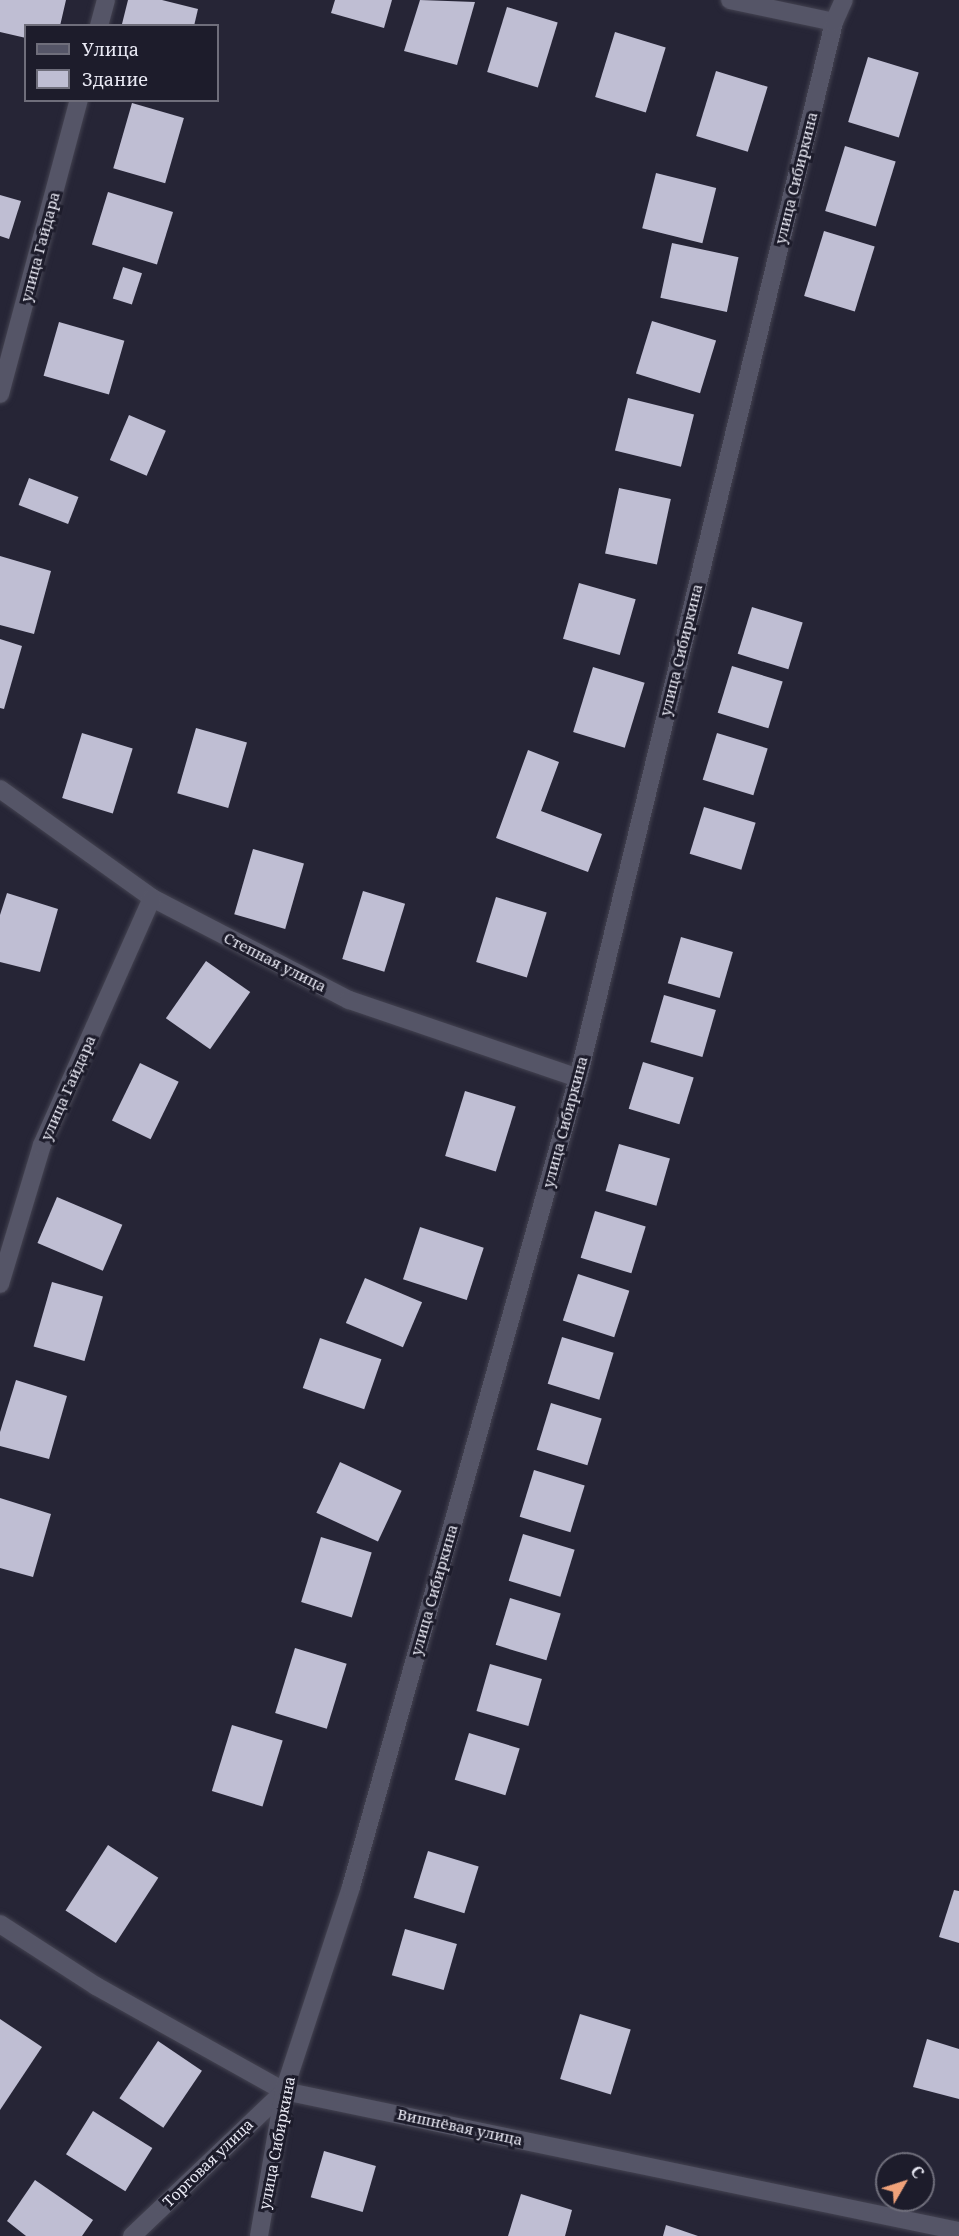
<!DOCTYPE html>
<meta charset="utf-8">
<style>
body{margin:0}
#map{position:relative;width:959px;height:2236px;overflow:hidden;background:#262536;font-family:"Noto Serif",serif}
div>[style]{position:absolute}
.building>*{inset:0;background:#bfbed3;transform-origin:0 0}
.roads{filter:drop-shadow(0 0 2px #444351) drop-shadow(0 0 2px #444351)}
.minor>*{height:18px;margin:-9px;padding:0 9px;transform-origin:9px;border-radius:9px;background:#555567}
span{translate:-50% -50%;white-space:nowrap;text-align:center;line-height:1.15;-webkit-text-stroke:6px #1d1c2b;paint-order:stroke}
.street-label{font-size:15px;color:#e9e9f4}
.legend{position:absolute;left:24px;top:24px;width:195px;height:78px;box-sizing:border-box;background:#1d1c2b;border:2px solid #6f6e7b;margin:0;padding:8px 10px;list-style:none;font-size:18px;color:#e9e9f4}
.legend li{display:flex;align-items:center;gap:12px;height:30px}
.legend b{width:30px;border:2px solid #6f6e7b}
.north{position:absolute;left:875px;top:2152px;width:60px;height:60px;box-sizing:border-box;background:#1d1c2b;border:2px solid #6f6e7b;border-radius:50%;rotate:51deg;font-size:16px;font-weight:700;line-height:24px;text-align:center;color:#e9e9f4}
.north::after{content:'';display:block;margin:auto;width:21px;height:27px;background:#f0a27a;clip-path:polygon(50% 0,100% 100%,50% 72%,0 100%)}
</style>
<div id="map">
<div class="building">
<i style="clip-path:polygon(0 0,66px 0,60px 26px,26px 26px,26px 38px,0 32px)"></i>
<i style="clip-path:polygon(128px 0,162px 0,198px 9px,194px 26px,122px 24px)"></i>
<i style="clip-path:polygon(335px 0,392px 0,384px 28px,331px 13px)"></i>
<i style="clip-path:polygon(420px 0,475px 2px,457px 65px,404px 51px)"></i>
<i style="left:507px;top:7px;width:53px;height:68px;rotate:17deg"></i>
<i style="left:615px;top:32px;width:53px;height:68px;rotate:17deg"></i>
<i style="left:868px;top:57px;width:53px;height:68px;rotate:17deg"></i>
<i style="left:716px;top:71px;width:54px;height:68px;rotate:17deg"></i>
<i style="left:132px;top:103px;width:54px;height:68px;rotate:16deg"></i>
<i style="left:845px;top:146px;width:53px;height:68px;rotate:17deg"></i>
<i style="left:656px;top:173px;width:62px;height:57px;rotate:14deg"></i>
<i style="left:108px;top:192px;width:68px;height:55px;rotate:17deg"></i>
<i style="clip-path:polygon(0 195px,21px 201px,9px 239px,0 236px)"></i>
<i style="left:824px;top:231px;width:53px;height:68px;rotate:17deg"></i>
<i style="left:672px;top:243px;width:68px;height:56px;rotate:12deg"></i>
<i style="left:123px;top:267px;width:20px;height:33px;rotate:18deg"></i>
<i style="left:652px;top:321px;width:67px;height:55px;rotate:17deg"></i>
<i style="left:59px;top:322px;width:68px;height:56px;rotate:16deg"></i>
<i style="left:628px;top:398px;width:68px;height:54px;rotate:14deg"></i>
<i style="left:129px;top:415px;width:40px;height:49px;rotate:23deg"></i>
<i style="left:29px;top:478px;width:53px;height:29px;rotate:21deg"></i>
<i style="left:619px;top:488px;width:53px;height:67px;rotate:12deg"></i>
<i style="clip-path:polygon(0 556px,51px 571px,34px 634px,0 625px)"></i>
<i style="left:579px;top:583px;width:59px;height:58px;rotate:16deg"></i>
<i style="left:752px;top:607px;width:53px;height:49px;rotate:17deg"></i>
<i style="clip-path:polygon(0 639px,22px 646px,4px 709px,0 708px)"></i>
<i style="left:732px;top:666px;width:53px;height:49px;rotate:17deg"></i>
<i style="left:593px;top:667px;width:54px;height:68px;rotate:17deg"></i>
<i style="left:196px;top:728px;width:53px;height:68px;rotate:16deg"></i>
<i style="left:82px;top:733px;width:53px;height:68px;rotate:17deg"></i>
<i style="left:717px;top:733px;width:53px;height:49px;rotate:17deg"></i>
<i style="clip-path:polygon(528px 750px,559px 762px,541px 811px,602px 834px,588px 872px,496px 838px)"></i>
<i style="left:704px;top:807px;width:54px;height:49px;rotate:17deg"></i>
<i style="left:253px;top:849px;width:53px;height:68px;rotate:16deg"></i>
<i style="left:363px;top:891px;width:44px;height:71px;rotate:17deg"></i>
<i style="clip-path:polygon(7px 893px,58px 909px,40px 972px,0 962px,0 915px)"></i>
<i style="left:496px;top:897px;width:53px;height:68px;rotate:17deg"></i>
<i style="left:681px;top:937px;width:54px;height:48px;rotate:16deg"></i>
<i style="left:206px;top:961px;width:54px;height:70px;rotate:35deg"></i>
<i style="left:664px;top:995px;width:54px;height:49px;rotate:16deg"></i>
<i style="left:643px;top:1062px;width:53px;height:49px;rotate:17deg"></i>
<i style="left:140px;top:1063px;width:43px;height:64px;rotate:26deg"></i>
<i style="left:465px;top:1091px;width:53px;height:68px;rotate:17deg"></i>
<i style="left:619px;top:1144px;width:53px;height:49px;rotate:16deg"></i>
<i style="left:57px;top:1197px;width:71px;height:50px;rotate:23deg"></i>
<i style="left:595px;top:1211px;width:53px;height:49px;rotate:17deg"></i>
<i style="left:420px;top:1227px;width:67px;height:55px;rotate:18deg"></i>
<i style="left:578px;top:1274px;width:54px;height:49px;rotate:18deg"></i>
<i style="left:365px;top:1278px;width:62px;height:49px;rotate:23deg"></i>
<i style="left:52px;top:1282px;width:53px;height:67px;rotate:16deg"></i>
<i style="left:562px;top:1337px;width:54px;height:49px;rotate:17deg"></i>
<i style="left:320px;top:1338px;width:65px;height:53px;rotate:19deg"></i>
<i style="clip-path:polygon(16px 1380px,67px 1396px,49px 1459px,0 1446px,0 1432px)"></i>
<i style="left:551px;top:1403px;width:53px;height:49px;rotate:17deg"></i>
<i style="left:340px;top:1462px;width:68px;height:56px;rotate:25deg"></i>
<i style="left:534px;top:1470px;width:53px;height:49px;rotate:17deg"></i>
<i style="clip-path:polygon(0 1498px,51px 1514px,33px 1577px,0 1568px)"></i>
<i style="left:523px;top:1534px;width:54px;height:49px;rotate:17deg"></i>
<i style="left:321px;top:1537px;width:53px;height:68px;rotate:17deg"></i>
<i style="left:510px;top:1598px;width:53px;height:49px;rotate:17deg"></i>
<i style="left:295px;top:1648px;width:54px;height:68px;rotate:17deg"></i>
<i style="left:490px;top:1664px;width:54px;height:49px;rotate:16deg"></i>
<i style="left:232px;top:1725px;width:53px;height:69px;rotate:17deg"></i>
<i style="left:469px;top:1733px;width:53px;height:49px;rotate:17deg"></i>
<i style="left:108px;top:1845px;width:60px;height:78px;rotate:33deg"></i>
<i style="left:428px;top:1851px;width:53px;height:49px;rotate:17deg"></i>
<i style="clip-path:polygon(954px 1890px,959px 1891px,959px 1943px,939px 1937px)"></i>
<i style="left:405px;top:1929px;width:54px;height:48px;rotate:16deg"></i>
<i style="left:580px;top:2014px;width:53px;height:68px;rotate:17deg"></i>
<i style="clip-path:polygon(0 2019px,42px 2047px,0 2110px)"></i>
<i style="clip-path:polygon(927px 2039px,959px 2049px,959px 2099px,913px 2087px)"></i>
<i style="left:158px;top:2041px;width:53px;height:69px;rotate:34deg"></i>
<i style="left:93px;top:2111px;width:70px;height:51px;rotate:32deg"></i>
<i style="left:324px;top:2151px;width:54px;height:48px;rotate:16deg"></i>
<i style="clip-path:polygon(35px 2180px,93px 2220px,82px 2236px,26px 2236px,7px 2221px)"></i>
<i style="clip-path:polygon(521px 2194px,572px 2210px,565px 2236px,508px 2236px)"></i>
<i style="clip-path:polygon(666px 2225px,698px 2236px,663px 2236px)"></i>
</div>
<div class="roads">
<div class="minor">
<i style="left:730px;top:0;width:106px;rotate:11.9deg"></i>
<i style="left:99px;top:26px;width:27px;rotate:-75deg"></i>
<i style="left:0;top:394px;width:304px;rotate:-75deg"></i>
<i style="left:0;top:789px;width:187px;rotate:35.6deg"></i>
<i style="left:152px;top:898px;width:222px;rotate:27.4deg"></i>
<i style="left:349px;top:1000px;width:242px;rotate:18.8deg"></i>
<i style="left:0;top:1284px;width:145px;rotate:-73.2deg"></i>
<i style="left:42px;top:1145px;width:270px;rotate:-66deg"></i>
<i style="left:0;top:1924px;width:114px;rotate:32.9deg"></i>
<i style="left:96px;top:1986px;width:215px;rotate:29.2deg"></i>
<i style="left:284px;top:2091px;width:689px;rotate:11.72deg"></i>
<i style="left:132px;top:2236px;width:210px;rotate:-43.6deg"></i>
<i style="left:259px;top:2236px;width:147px;rotate:-80.2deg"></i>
<i style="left:284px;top:2091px;width:215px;rotate:-71.8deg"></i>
<i style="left:351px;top:1887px;width:840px;rotate:-74.33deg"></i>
<i style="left:578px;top:1078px;width:1087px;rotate:-76.37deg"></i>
<i style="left:834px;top:22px;width:24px;rotate:-66deg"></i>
</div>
</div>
<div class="street-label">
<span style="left:796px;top:178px;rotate:-76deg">улица Сибиркина</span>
<span style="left:40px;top:247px;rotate:-75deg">улица Гайдара</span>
<span style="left:681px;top:650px;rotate:-76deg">улица Сибиркина</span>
<span style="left:275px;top:962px;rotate:27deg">Степная улица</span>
<span style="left:68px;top:1088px;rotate:-66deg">улица Гайдара</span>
<span style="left:565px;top:1122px;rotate:-75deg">улица Сибиркина</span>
<span style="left:434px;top:1590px;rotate:-74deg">улица Сибиркина</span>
<span style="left:460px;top:2127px;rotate:12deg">Вишнёвая улица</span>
<span style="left:277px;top:2143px;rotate:-79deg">улица Сибиркина</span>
<span style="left:208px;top:2163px;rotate:-44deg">Торговая улица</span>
</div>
<ul class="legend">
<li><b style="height:8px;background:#555567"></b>Улица</li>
<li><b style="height:16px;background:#bfbed3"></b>Здание</li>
</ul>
<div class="north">С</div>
</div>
